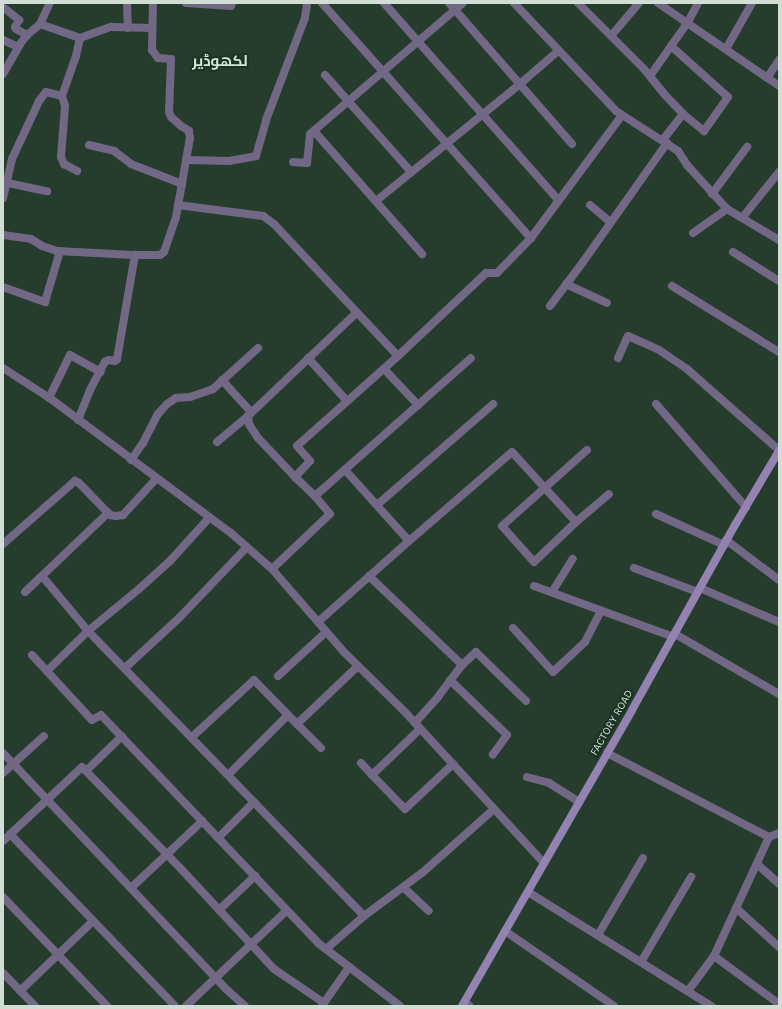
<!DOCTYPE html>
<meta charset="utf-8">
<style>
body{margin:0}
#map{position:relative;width:782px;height:1009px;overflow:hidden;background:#263d2e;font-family:Karla,Cairo,sans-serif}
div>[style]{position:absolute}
.street>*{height:8px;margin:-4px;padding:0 4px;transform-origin:4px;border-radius:4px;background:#726885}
.secondary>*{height:8px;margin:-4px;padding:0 4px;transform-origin:4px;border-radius:4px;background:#9483b1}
span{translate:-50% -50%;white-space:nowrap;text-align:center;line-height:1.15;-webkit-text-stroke:4px #1c3224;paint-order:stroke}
.street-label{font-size:11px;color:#d0ded4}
.district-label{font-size:15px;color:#cde8d5;font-weight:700}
.frame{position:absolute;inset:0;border:4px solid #d0ded4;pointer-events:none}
</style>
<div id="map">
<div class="street">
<i style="left:127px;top:3px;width:25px;rotate:88deg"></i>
<i style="left:186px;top:3px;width:45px;rotate:3.8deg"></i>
<i style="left:231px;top:6px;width:3px;rotate:-72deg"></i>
<i style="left:322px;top:3px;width:314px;rotate:48.4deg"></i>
<i style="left:384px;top:3px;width:263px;rotate:48.5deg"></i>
<i style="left:449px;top:3px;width:187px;rotate:48.9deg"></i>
<i style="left:514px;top:3px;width:149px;rotate:46.6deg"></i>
<i style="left:616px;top:111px;width:74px;rotate:32.8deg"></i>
<i style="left:678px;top:151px;width:17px;rotate:57deg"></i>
<i style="left:687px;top:165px;width:59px;rotate:47.7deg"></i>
<i style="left:578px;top:3px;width:93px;rotate:45deg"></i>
<i style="left:644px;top:69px;width:32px;rotate:51deg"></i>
<i style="left:664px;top:94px;width:28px;rotate:46deg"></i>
<i style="left:683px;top:114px;width:33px;rotate:128deg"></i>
<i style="left:658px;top:3px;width:147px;rotate:34.4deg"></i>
<i style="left:3px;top:7px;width:21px;rotate:39deg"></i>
<i style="left:19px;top:20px;width:8px;rotate:120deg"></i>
<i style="left:15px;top:27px;width:2px;rotate:63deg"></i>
<i style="left:16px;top:29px;width:13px;rotate:29deg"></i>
<i style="left:27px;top:35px;width:17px;rotate:-40deg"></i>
<i style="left:40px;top:24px;width:23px;rotate:-65deg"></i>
<i style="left:40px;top:24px;width:42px;rotate:19.3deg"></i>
<i style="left:80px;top:38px;width:33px;rotate:-20deg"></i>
<i style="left:111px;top:27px;width:41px;rotate:1.4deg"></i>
<i style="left:611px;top:36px;width:43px;rotate:-49.7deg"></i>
<i style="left:3px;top:40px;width:17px;rotate:25deg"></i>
<i style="left:671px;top:46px;width:76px;rotate:41.8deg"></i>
<i style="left:728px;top:97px;width:42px;rotate:125.2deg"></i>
<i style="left:704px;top:131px;width:27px;rotate:-141deg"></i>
<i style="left:726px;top:49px;width:53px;rotate:-60.5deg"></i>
<i style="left:3px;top:74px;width:34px;rotate:-60deg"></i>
<i style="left:20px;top:44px;width:11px;rotate:-52deg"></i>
<i style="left:325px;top:75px;width:130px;rotate:48.4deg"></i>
<i style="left:650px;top:76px;width:66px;rotate:-54.9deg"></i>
<i style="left:688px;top:22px;width:21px;rotate:-62deg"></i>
<i style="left:767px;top:78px;width:22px;rotate:-56deg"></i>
<i style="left:62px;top:96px;width:10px;rotate:73deg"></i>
<i style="left:65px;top:106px;width:51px;rotate:94.5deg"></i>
<i style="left:61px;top:157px;width:8px;rotate:67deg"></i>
<i style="left:64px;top:164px;width:15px;rotate:28deg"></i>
<i style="left:314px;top:131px;width:164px;rotate:48.7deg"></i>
<i style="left:89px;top:145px;width:26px;rotate:13deg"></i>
<i style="left:114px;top:151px;width:21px;rotate:37deg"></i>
<i style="left:131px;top:164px;width:55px;rotate:21.4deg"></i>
<i style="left:188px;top:160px;width:41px;rotate:1.4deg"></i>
<i style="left:229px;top:161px;width:27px;rotate:-10deg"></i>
<i style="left:256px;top:156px;width:37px;rotate:-74deg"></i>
<i style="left:266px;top:120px;width:109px;rotate:-69.1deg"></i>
<i style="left:305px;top:18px;width:15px;rotate:-82deg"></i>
<i style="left:293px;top:162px;width:14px;rotate:4deg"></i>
<i style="left:307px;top:163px;width:29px;rotate:-84deg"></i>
<i style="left:310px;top:134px;width:201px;rotate:-40.6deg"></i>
<i style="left:8px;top:183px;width:40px;rotate:12deg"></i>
<i style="left:712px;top:194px;width:59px;rotate:-53.3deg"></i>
<i style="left:3px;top:198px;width:40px;rotate:-77deg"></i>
<i style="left:12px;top:159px;width:64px;rotate:-65deg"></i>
<i style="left:39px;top:101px;width:11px;rotate:-52deg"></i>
<i style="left:46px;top:92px;width:16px;rotate:14deg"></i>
<i style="left:62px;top:96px;width:42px;rotate:-70.7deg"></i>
<i style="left:76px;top:56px;width:18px;rotate:-77deg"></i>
<i style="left:376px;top:201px;width:186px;rotate:-39.1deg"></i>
<i style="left:520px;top:84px;width:50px;rotate:-41deg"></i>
<i style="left:178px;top:205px;width:86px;rotate:7.4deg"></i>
<i style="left:263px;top:216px;width:14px;rotate:36deg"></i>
<i style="left:274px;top:224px;width:181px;rotate:46.8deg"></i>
<i style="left:398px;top:356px;width:135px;rotate:138.3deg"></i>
<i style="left:297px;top:446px;width:20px;rotate:49deg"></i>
<i style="left:310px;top:461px;width:22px;rotate:133deg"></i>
<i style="left:295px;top:477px;width:54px;rotate:-133.5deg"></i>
<i style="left:258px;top:438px;width:17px;rotate:-123deg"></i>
<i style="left:249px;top:424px;width:8px;rotate:-97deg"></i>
<i style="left:248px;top:416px;width:149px;rotate:-43.6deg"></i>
<i style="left:590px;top:205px;width:26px;rotate:40deg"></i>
<i style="left:742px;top:218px;width:59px;rotate:-51.2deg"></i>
<i style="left:693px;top:233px;width:42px;rotate:-35.2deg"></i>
<i style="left:727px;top:209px;width:61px;rotate:30.8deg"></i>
<i style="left:3px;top:235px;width:28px;rotate:8deg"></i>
<i style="left:31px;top:239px;width:13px;rotate:32deg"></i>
<i style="left:42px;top:246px;width:16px;rotate:18deg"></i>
<i style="left:57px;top:251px;width:76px;rotate:3deg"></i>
<i style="left:133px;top:255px;width:27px"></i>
<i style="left:160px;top:255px;width:5px;rotate:-37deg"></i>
<i style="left:164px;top:252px;width:37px;rotate:-71deg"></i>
<i style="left:176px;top:217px;width:80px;rotate:-80deg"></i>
<i style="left:190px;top:138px;width:7px;rotate:-98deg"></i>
<i style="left:189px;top:131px;width:9px;rotate:-148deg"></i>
<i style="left:181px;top:126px;width:13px;rotate:-138deg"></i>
<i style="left:171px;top:117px;width:5px;rotate:-112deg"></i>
<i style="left:169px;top:112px;width:53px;rotate:-87.8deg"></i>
<i style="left:171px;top:59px;width:13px;rotate:-176deg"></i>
<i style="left:158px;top:58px;width:10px;rotate:-127deg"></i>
<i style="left:152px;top:50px;width:47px;rotate:-88.8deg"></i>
<i style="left:733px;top:252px;width:54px;rotate:32.2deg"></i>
<i style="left:566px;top:284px;width:45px;rotate:24.9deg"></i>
<i style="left:672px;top:286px;width:126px;rotate:31.7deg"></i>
<i style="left:3px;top:287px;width:45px;rotate:19.7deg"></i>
<i style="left:45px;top:302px;width:53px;rotate:-73.6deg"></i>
<i style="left:550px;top:306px;width:55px;rotate:-53.1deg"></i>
<i style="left:583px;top:262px;width:146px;rotate:-54.8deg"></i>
<i style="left:398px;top:356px;width:121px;rotate:-43.3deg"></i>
<i style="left:486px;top:273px;width:11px"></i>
<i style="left:497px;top:273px;width:49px;rotate:-45.8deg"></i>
<i style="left:531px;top:238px;width:153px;rotate:-53.5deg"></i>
<i style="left:308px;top:358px;width:58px;rotate:47.8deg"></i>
<i style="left:618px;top:358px;width:24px;rotate:-66deg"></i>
<i style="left:628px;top:336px;width:34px;rotate:24deg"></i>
<i style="left:659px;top:350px;width:34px;rotate:34deg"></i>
<i style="left:687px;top:369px;width:123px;rotate:41.4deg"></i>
<i style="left:3px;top:368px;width:57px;rotate:32.9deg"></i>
<i style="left:51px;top:399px;width:224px;rotate:36.7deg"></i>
<i style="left:231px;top:533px;width:55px;rotate:41.3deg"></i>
<i style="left:272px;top:569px;width:110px;rotate:49.1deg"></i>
<i style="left:344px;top:652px;width:86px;rotate:44.5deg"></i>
<i style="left:405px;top:712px;width:205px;rotate:47.4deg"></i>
<i style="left:384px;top:369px;width:50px;rotate:46.6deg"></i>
<i style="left:222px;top:380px;width:43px;rotate:47.8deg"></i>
<i style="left:49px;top:398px;width:48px;rotate:-64deg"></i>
<i style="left:70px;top:355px;width:35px;rotate:29deg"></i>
<i style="left:656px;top:404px;width:137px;rotate:48.9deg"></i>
<i style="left:78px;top:420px;width:32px;rotate:-68deg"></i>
<i style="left:90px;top:390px;width:32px;rotate:-62deg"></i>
<i style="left:105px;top:362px;width:4px;rotate:-27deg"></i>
<i style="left:109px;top:360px;width:6px;rotate:9deg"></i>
<i style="left:115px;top:361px;width:3px;rotate:-45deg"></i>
<i style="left:117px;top:359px;width:106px;rotate:-80.2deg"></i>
<i style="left:217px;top:442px;width:40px;rotate:-40deg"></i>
<i style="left:131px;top:460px;width:21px;rotate:-55deg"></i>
<i style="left:143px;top:443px;width:33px;rotate:-63deg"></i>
<i style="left:158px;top:414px;width:13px;rotate:-48deg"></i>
<i style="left:167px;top:404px;width:11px;rotate:-34deg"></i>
<i style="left:176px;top:398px;width:14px;rotate:-4deg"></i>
<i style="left:190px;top:397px;width:24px;rotate:-19deg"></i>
<i style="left:213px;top:389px;width:61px;rotate:-42.3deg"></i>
<i style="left:295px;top:477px;width:28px;rotate:44deg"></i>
<i style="left:315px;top:496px;width:208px;rotate:-41.5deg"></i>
<i style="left:377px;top:505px;width:154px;rotate:-41deg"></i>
<i style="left:656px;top:514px;width:75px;rotate:24.5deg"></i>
<i style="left:576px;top:522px;width:58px;rotate:136.4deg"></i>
<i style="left:534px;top:562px;width:48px;rotate:-131.6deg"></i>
<i style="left:502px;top:526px;width:114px;rotate:-41.8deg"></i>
<i style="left:726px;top:540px;width:66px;rotate:37deg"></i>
<i style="left:409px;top:541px;width:136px;rotate:-40.8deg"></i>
<i style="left:512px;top:452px;width:95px;rotate:47.6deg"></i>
<i style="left:576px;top:522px;width:43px;rotate:-40.3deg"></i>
<i style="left:3px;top:544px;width:96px;rotate:-41.2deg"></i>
<i style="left:75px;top:481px;width:4px;rotate:27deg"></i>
<i style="left:79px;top:483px;width:45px;rotate:45.9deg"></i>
<i style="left:110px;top:515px;width:6px;rotate:9deg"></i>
<i style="left:116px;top:516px;width:7px;rotate:-8deg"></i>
<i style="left:123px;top:515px;width:49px;rotate:-47.5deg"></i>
<i style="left:634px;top:568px;width:68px;rotate:20.6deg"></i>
<i style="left:272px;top:569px;width:80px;rotate:-43.5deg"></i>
<i style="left:330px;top:514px;width:23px;rotate:-130deg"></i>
<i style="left:42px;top:576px;width:72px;rotate:50.1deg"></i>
<i style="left:88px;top:631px;width:66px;rotate:-39.5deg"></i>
<i style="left:139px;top:589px;width:42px;rotate:-42.1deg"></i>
<i style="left:170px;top:561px;width:58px;rotate:-47.8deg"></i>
<i style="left:369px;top:576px;width:129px;rotate:43.7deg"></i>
<i style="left:462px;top:665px;width:39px;rotate:127deg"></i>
<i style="left:439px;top:696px;width:36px;rotate:132deg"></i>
<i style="left:534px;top:586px;width:148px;rotate:20.1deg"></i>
<i style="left:700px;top:588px;width:86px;rotate:23.3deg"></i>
<i style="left:25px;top:592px;width:115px;rotate:-43.6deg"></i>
<i style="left:552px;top:592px;width:39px;rotate:-58deg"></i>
<i style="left:318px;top:622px;width:122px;rotate:-41.7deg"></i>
<i style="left:409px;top:541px;width:96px;rotate:-132deg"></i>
<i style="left:513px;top:628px;width:59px;rotate:47.7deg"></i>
<i style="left:553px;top:672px;width:44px;rotate:-43.2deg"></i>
<i style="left:585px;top:642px;width:35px;rotate:-63deg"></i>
<i style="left:675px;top:634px;width:120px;rotate:30deg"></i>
<i style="left:32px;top:655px;width:88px;rotate:47.3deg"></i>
<i style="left:92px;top:720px;width:10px;rotate:-29deg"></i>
<i style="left:101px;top:715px;width:315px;rotate:46.4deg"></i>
<i style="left:318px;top:943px;width:103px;rotate:37.5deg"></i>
<i style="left:462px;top:665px;width:19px;rotate:-43deg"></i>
<i style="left:476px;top:652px;width:70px;rotate:44.4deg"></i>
<i style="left:125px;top:668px;width:74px;rotate:-42.8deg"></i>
<i style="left:179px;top:618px;width:98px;rotate:-46.2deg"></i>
<i style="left:47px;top:671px;width:57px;rotate:-44.3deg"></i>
<i style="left:88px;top:631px;width:397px;rotate:45.9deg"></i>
<i style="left:364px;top:916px;width:72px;rotate:-36.6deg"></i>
<i style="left:422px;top:873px;width:96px;rotate:-41.6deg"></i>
<i style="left:278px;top:676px;width:65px;rotate:-42.5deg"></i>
<i style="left:450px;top:680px;width:79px;rotate:44deg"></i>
<i style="left:507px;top:735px;width:24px;rotate:126deg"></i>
<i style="left:420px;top:729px;width:66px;rotate:136.2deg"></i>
<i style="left:372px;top:775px;width:47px;rotate:45.9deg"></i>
<i style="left:405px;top:809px;width:66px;rotate:-43.2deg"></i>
<i style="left:192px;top:737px;width:84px;rotate:-42.6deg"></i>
<i style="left:254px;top:680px;width:62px;rotate:45.7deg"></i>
<i style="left:321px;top:748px;width:34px;rotate:-135deg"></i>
<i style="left:297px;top:724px;width:84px;rotate:-43.6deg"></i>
<i style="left:3px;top:753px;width:325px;rotate:46.6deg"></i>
<i style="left:226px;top:989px;width:25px;rotate:42deg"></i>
<i style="left:607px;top:753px;width:182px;rotate:27.4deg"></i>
<i style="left:769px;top:837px;width:11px;rotate:-22deg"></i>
<i style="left:361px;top:763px;width:16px;rotate:47deg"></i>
<i style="left:86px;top:771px;width:50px;rotate:-44.2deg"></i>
<i style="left:3px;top:773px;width:55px;rotate:-42.1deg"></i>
<i style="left:228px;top:775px;width:85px;rotate:-45deg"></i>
<i style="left:527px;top:777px;width:23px;rotate:15deg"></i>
<i style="left:549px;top:783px;width:36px;rotate:32deg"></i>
<i style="left:10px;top:834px;width:238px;rotate:46.2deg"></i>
<i style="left:218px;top:838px;width:51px;rotate:-45deg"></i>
<i style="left:3px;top:841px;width:108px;rotate:-43.1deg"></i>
<i style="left:82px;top:767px;width:145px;rotate:45.8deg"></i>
<i style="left:183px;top:871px;width:134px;rotate:47.1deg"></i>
<i style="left:274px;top:969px;width:60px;rotate:34.2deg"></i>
<i style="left:324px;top:1003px;width:4px;rotate:124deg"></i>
<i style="left:757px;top:864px;width:30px;rotate:42deg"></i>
<i style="left:403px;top:887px;width:35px;rotate:43deg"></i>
<i style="left:131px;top:888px;width:98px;rotate:-43.3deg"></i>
<i style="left:528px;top:892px;width:216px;rotate:31.9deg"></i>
<i style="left:3px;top:897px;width:151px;rotate:46.3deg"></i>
<i style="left:736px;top:908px;width:58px;rotate:42.2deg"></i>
<i style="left:219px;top:910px;width:50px;rotate:-43.4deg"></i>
<i style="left:505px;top:931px;width:132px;rotate:34.5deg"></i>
<i style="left:598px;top:935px;width:89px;rotate:-59.7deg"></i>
<i style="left:326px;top:949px;width:50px;rotate:-41deg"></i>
<i style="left:714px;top:956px;width:81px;rotate:36.4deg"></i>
<i style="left:641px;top:962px;width:99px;rotate:-59.5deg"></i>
<i style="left:3px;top:973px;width:46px;rotate:45.9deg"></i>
<i style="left:20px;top:991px;width:101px;rotate:-43.8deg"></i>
<i style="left:688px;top:991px;width:44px;rotate:-53.4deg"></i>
<i style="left:714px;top:956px;width:131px;rotate:-65.2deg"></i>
<i style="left:465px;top:1002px;width:6px;rotate:39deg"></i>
<i style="left:324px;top:1003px;width:44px;rotate:-55.2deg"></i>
<i style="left:186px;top:1006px;width:139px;rotate:-43.5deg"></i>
</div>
<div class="secondary">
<i style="left:462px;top:1006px;width:341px;rotate:-60.1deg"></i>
<i style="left:632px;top:710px;width:212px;rotate:-60.9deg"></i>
<i style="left:735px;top:525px;width:86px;rotate:-59.3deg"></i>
</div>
<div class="street-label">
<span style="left:612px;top:723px;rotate:-60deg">FACTORY ROAD</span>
</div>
<div class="district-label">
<span style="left:220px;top:62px">لکھوڈیر</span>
</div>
<div class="frame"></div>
</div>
